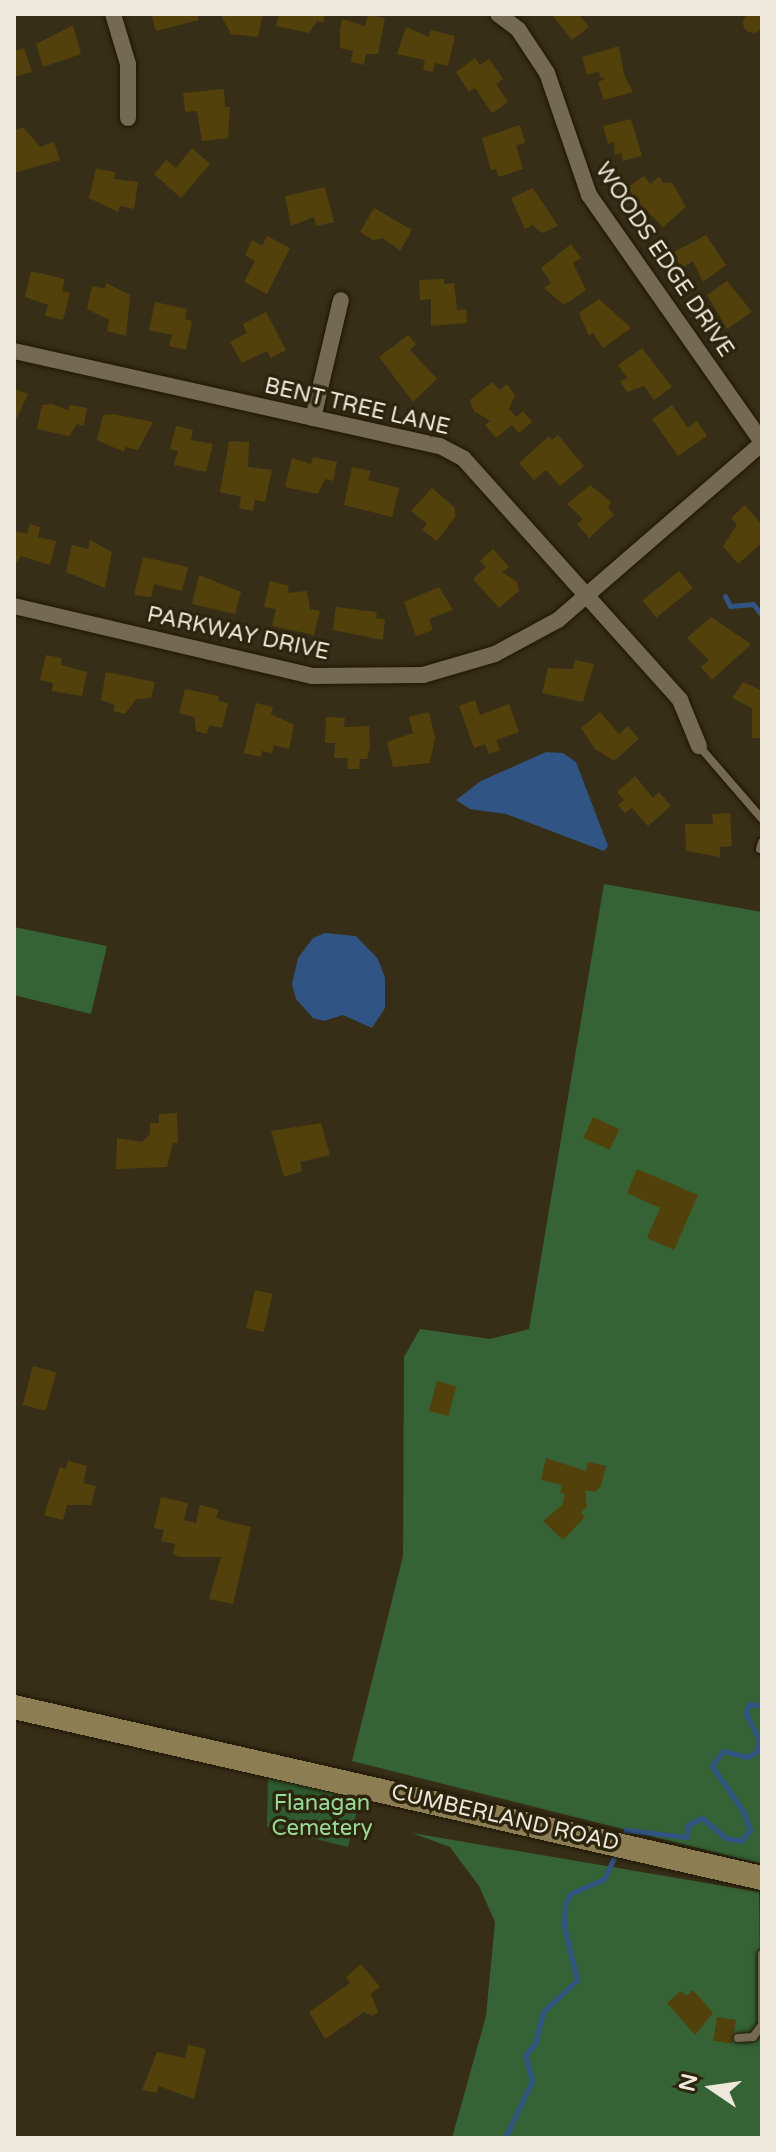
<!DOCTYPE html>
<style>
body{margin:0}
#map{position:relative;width:776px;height:2152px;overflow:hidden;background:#372e18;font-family:"Varela Round",sans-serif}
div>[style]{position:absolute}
.green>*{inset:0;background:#2e5b2f}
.forest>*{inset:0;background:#356335}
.water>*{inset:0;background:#305484}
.stream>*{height:5px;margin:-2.5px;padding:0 2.5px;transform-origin:2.5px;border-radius:2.5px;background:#305484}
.building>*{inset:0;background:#53410c;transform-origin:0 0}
.round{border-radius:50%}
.roads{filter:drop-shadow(0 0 2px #1e1602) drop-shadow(0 0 2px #1e1602)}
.lane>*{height:8px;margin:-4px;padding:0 4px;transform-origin:4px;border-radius:4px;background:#746a52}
.street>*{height:16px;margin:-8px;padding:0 8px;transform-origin:8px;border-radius:8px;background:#746a52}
.secondary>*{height:24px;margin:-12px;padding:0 12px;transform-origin:12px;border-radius:12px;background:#8d7d53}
span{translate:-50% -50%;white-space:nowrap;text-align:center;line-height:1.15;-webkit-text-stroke:7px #2d240e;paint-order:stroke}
.street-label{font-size:22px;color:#ede8da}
.park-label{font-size:22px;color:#96db96}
.frame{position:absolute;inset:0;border:16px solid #ede8da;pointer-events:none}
.north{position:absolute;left:672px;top:2048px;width:80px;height:80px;-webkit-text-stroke:6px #2d240e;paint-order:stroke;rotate:283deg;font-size:22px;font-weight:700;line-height:32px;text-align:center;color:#ede8da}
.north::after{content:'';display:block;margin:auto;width:28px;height:36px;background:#ede8da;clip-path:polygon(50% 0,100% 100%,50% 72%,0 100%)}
</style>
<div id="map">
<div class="green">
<i style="clip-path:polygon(268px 1778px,360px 1798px,348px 1847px,267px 1827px)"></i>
</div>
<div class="forest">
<i style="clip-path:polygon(604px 884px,762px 912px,762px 1864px,352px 1761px,403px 1556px,404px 1357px,420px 1329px,490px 1339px,529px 1329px)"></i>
<i style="clip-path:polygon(14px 927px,107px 946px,91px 1014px,14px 995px)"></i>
<i style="clip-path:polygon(412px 1833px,759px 1892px,762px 2138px,452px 2138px,486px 2016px,495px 1922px,479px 1886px,450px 1847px)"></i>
</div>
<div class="water">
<i style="clip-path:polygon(546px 752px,563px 753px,576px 762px,608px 846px,604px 851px,506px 814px,470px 809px,456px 800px,481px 781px)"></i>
<i style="clip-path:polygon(325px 933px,356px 936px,378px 959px,385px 978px,385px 1008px,372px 1028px,343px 1015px,324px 1021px,313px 1018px,296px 999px,292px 984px,298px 958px,313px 938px)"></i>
</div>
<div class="stream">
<i style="left:725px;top:596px;width:11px;rotate:63deg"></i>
<i style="left:730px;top:606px;width:23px;rotate:-5deg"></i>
<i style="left:753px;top:604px;width:14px;rotate:51deg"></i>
<i style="left:623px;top:1838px;width:9px;rotate:-69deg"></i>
<i style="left:626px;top:1830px;width:61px;rotate:6.5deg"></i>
<i style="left:687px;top:1837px;width:12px;rotate:-85deg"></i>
<i style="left:688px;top:1825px;width:16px;rotate:-27deg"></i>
<i style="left:702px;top:1818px;width:31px;rotate:40deg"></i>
<i style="left:726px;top:1838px;width:15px;rotate:11deg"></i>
<i style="left:741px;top:1841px;width:14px;rotate:-51deg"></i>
<i style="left:750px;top:1830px;width:20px;rotate:-110deg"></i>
<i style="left:743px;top:1811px;width:55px;rotate:-124.6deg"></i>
<i style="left:712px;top:1766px;width:19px;rotate:-54deg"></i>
<i style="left:723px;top:1751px;width:25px;rotate:14deg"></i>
<i style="left:747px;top:1757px;width:10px;rotate:-29deg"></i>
<i style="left:756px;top:1752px;width:12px;rotate:-76deg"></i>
<i style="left:759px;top:1740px;width:30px;rotate:-116deg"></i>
<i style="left:746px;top:1713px;width:9px;rotate:-72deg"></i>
<i style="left:749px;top:1704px;width:13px;rotate:9deg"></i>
<i style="left:505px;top:2138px;width:63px;rotate:-64.7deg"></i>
<i style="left:532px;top:2081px;width:27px;rotate:-105deg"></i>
<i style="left:525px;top:2055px;width:15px;rotate:-48deg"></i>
<i style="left:535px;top:2044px;width:33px;rotate:-76deg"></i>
<i style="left:543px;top:2012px;width:47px;rotate:-43.3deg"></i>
<i style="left:577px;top:1980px;width:56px;rotate:-103.5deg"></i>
<i style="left:564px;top:1926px;width:21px;rotate:-87deg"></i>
<i style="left:565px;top:1905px;width:12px;rotate:-66deg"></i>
<i style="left:570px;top:1894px;width:37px;rotate:-24deg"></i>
<i style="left:604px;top:1879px;width:31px;rotate:-65deg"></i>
</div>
<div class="building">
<i class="round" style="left:743px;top:13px;width:20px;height:20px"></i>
<i style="clip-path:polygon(151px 14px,197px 14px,199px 20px,156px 31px)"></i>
<i style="clip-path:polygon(220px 14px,263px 14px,258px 37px,231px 34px)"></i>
<i style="clip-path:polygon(279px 14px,325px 14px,323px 23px,317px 21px,309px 33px,276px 26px)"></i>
<i style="clip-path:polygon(551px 14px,578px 14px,589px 27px,572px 40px)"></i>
<i style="clip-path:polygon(368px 15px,385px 18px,378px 54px,366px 54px,364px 65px,351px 62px,353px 51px,340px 48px,340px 30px,342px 19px,365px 26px)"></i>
<i style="clip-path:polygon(73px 25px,81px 54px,43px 67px,36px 44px)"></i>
<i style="clip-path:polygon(406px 27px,429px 37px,431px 30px,455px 36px,448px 66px,435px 63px,433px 72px,423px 70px,425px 60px,397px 54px)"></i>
<i style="clip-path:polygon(619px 46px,624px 75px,633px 92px,604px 100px,598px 83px,606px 77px,601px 79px,599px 71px,587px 75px,582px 57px)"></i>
<i style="clip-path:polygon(24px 48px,32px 72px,14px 77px,14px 51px)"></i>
<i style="clip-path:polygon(475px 58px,480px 65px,489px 59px,503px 79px,496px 84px,508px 102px,492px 113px,475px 88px,469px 92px,456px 72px)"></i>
<i style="clip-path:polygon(224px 89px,225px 107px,230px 107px,228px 138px,202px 141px,197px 111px,185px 112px,183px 93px)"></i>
<i style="clip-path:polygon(631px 119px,642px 156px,623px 161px,621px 153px,615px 155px,614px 142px,608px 144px,603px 126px)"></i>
<i style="clip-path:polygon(520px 125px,525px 143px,516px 145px,523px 169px,498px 177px,496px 169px,491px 170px,482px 138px)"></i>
<i style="clip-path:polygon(23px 127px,40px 147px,54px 142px,60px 160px,14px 173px,14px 131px)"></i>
<i style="clip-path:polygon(192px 148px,210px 164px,181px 198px,154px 174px,166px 160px,176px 168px)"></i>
<i style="clip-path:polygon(96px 169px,116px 172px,114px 179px,138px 182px,134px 209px,120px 206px,118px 212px,89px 198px)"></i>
<i style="clip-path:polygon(644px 176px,650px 184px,659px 177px,663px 183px,672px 182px,686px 207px,663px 227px,632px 196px,628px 187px)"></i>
<i style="clip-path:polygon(325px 187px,334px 222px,316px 226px,314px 217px,291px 226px,285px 196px)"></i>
<i style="clip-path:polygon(533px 188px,558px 226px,542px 233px,532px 225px,525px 229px,511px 198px)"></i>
<i style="clip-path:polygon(374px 208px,412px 230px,400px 251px,383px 238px,373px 240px,360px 232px)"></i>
<i style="clip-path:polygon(706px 235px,726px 265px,703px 282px,693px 261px,682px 268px,672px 253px)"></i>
<i style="clip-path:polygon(267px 236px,290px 248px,267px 294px,244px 282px,255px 261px,245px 255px,252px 240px,262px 246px)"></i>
<i style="clip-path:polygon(571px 244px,581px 258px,573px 263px,586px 290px,564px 305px,544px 288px,551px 283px,541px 268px)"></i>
<i style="clip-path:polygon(31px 271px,65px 279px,62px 291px,70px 293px,63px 320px,45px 316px,48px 305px,25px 297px)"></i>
<i style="clip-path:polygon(444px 279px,444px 284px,454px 283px,457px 310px,466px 309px,467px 323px,431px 326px,431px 299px,420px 300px,419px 280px)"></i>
<i style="clip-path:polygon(727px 281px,752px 312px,727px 329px,707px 295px)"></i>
<i style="clip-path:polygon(106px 283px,130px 295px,126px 336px,107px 331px,109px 320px,87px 309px,92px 286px,105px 289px)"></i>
<i style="clip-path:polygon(599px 299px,631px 328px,603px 348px,593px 333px,589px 336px,579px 313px)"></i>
<i style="clip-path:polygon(155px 302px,187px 309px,185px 319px,192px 321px,186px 350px,169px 346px,172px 335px,149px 330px)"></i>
<i style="clip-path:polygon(266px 312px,286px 350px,271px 358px,267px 351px,242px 363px,230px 342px,247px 333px,243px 324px)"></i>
<i style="clip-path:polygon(408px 335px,416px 344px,410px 350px,437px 379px,413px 402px,379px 357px)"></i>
<i style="clip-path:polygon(642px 348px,672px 387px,654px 400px,644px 386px,627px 392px,620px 382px,627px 378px,618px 365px)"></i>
<i style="clip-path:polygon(492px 382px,500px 390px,507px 384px,515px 395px,509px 409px,516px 417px,523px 411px,532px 422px,519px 433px,512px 425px,496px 438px,485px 425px,490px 421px,474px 411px,470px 400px)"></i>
<i style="clip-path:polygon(14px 389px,28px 394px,15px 422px,14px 422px)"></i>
<i style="clip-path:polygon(52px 404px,68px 410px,70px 405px,87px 408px,84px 426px,77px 424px,69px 436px,37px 429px,42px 405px)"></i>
<i style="clip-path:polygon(672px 405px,688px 428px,697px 421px,707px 436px,678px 456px,652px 419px)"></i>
<i style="clip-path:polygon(112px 414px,153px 422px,138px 450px,125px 447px,124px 452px,97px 440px,103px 415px)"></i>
<i style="clip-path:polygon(176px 426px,193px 430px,191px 440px,213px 444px,206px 472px,174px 465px,178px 451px,170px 449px)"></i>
<i style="clip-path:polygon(558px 435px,584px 466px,560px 486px,546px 470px,534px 480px,519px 463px,549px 436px,552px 440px)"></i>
<i style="clip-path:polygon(229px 441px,249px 442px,248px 467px,272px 470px,265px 502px,255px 500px,253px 511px,239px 508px,241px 497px,220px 492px)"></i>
<i style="clip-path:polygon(313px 457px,337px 462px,333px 481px,325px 479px,318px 494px,285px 487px,292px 458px,311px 464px)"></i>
<i style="clip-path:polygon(352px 467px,371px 471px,368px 480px,399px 488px,392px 517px,344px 505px)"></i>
<i style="clip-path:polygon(590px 485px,611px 502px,608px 507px,614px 515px,589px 538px,577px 524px,583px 519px,567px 504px)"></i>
<i style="clip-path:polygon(432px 488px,455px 508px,455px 517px,437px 541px,422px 530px,427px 524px,411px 511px)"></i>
<i style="clip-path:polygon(745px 505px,762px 525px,762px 543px,738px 564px,723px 546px,737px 525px,731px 518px)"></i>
<i style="clip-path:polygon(30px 524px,40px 527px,38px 537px,56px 541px,50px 565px,21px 556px,14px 567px,14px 531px,27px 534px)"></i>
<i style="clip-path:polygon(90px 540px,112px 552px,105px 588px,66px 572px,72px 545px,88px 549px)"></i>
<i style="clip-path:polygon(493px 549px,509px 567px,502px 572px,517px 582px,519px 591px,499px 608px,473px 579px,486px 567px,480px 561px)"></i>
<i style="clip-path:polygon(143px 557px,188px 567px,182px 591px,154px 584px,151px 597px,134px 595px)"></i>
<i style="left:679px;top:571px;width:22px;height:47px;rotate:51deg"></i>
<i style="clip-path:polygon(199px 575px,241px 592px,235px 614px,192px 604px)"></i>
<i style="clip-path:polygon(270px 581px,289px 586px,287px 593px,307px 591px,310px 609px,320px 611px,314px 635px,272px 626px,276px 609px,264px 607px)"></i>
<i style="clip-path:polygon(439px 587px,453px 610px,429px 619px,433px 630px,416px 636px,404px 602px)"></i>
<i style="clip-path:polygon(336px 607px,377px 612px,376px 618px,385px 619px,383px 640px,333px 630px)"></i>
<i style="clip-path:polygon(711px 617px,751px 644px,712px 680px,701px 667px,709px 660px,687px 638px)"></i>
<i style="clip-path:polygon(46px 655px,62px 658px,61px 665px,87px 672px,82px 696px,52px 691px,53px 683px,40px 680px)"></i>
<i style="clip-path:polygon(575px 660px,594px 664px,583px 702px,542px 693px,548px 668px,573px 669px)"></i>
<i style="clip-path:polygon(106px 672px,155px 682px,151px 698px,136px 699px,125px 714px,113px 711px,115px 705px,101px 700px)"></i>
<i style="clip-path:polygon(743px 682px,762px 691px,762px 738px,752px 738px,752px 708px,732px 698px)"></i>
<i style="clip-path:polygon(185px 689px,219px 696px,218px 701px,228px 703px,222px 728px,209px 725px,207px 734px,196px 731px,194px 717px,179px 713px)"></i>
<i style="clip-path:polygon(475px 700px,480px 715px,509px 704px,519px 732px,496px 740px,500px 750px,489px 754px,485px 744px,474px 748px,459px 706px)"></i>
<i style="clip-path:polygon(256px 703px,273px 707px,271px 714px,294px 725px,289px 749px,274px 745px,272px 753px,262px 751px,261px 757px,244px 753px)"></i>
<i style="clip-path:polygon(429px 712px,435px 737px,430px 763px,393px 767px,387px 742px,413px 733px,409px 717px)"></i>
<i style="clip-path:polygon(600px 712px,619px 734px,628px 726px,639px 739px,614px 761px,595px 749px,581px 728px)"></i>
<i style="clip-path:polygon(326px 717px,345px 718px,344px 727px,369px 726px,370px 748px,367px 759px,360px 759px,359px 769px,347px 769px,348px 758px,334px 758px,335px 743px,325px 743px)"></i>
<i style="clip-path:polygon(635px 776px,653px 798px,659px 792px,671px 806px,648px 826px,632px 808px,625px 813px,618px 805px,624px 800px,617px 792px)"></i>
<i style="clip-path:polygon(730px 813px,732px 846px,720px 847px,720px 857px,686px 851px,685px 824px,713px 824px,712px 814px)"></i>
<i style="clip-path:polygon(177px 1113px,178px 1143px,173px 1143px,167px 1167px,116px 1169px,117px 1138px,142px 1142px,150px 1134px,150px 1123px,159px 1123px,159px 1114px)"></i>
<i style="left:593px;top:1117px;width:29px;height:23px;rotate:25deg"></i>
<i style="clip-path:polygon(321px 1123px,330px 1155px,300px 1162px,302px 1171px,284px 1177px,271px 1131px)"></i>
<i style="clip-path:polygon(637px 1169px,698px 1195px,674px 1250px,647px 1238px,660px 1208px,627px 1193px)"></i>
<i style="left:255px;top:1290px;width:18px;height:39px;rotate:13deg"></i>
<i style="left:33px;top:1366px;width:24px;height:40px;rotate:15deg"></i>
<i style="left:437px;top:1381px;width:20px;height:31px;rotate:15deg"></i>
<i style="clip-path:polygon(546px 1458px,586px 1471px,588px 1462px,606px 1466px,601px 1486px,595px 1492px,585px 1490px,587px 1506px,581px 1513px,585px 1517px,563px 1540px,543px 1521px,562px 1505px,565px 1494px,560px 1493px,562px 1485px,541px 1480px)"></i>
<i style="clip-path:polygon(68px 1461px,87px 1466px,83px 1483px,96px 1486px,91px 1505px,67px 1505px,63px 1520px,44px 1515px,60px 1467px,66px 1469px)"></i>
<i style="clip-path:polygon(161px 1497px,188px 1503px,184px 1520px,196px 1523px,200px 1505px,219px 1510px,216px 1517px,221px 1520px,251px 1527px,233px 1604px,209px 1599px,221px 1557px,179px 1557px,173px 1554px,175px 1544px,161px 1541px,164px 1530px,154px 1528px)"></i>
<i style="clip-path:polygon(361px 1964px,380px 1987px,371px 1994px,378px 2012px,372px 2016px,364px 2012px,325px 2039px,309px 2012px,350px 1983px,346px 1977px)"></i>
<i style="clip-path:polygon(693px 1990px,713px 2013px,695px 2035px,667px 2003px,681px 1991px,686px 1996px)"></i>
<i style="left:717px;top:2017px;width:19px;height:24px;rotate:9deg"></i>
<i style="clip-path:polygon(188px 2045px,206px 2049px,194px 2099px,159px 2086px,157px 2093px,142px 2090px,157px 2052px,185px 2058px)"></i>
</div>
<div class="roads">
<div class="lane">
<i style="left:699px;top:746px;width:96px;rotate:49.2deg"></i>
<i style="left:760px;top:849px;width:7px;rotate:-74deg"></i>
<i style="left:738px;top:2038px;width:15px;rotate:-4deg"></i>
<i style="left:753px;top:2037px;width:15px;rotate:-53deg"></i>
<i style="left:762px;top:2025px;width:71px;rotate:-90deg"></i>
</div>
<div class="street">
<i style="left:113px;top:14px;width:52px;rotate:73.3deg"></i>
<i style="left:128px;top:64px;width:54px;rotate:90deg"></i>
<i style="left:498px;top:14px;width:25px;rotate:37deg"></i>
<i style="left:518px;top:29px;width:53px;rotate:56.6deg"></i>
<i style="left:547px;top:73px;width:129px;rotate:71deg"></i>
<i style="left:589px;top:195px;width:302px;rotate:55deg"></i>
<i style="left:14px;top:351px;width:436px;rotate:12.6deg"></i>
<i style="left:440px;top:446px;width:27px;rotate:28deg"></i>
<i style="left:464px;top:459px;width:324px;rotate:48.1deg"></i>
<i style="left:680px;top:700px;width:50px;rotate:67.6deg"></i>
<i style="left:313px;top:418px;width:121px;rotate:-76.7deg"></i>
<i style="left:14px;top:606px;width:307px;rotate:13.2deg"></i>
<i style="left:313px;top:676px;width:110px;rotate:-0.5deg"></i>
<i style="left:423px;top:675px;width:75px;rotate:-16.3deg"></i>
<i style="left:495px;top:654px;width:72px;rotate:-28.4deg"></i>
<i style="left:558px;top:620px;width:270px;rotate:-40.9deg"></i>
</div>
<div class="secondary">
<i style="left:14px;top:1707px;width:767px;rotate:12.88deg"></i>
</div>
</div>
<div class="street-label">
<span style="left:664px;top:260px;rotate:56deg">WOODS EDGE DRIVE</span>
<span style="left:357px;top:407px;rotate:13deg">BENT TREE LANE</span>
<span style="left:238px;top:634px;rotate:12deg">PARKWAY DRIVE</span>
<span style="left:505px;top:1818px;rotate:13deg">CUMBERLAND ROAD</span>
</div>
<div class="park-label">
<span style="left:322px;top:1816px">Flanagan<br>Cemetery</span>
</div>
<div class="frame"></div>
<div class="north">N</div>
</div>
